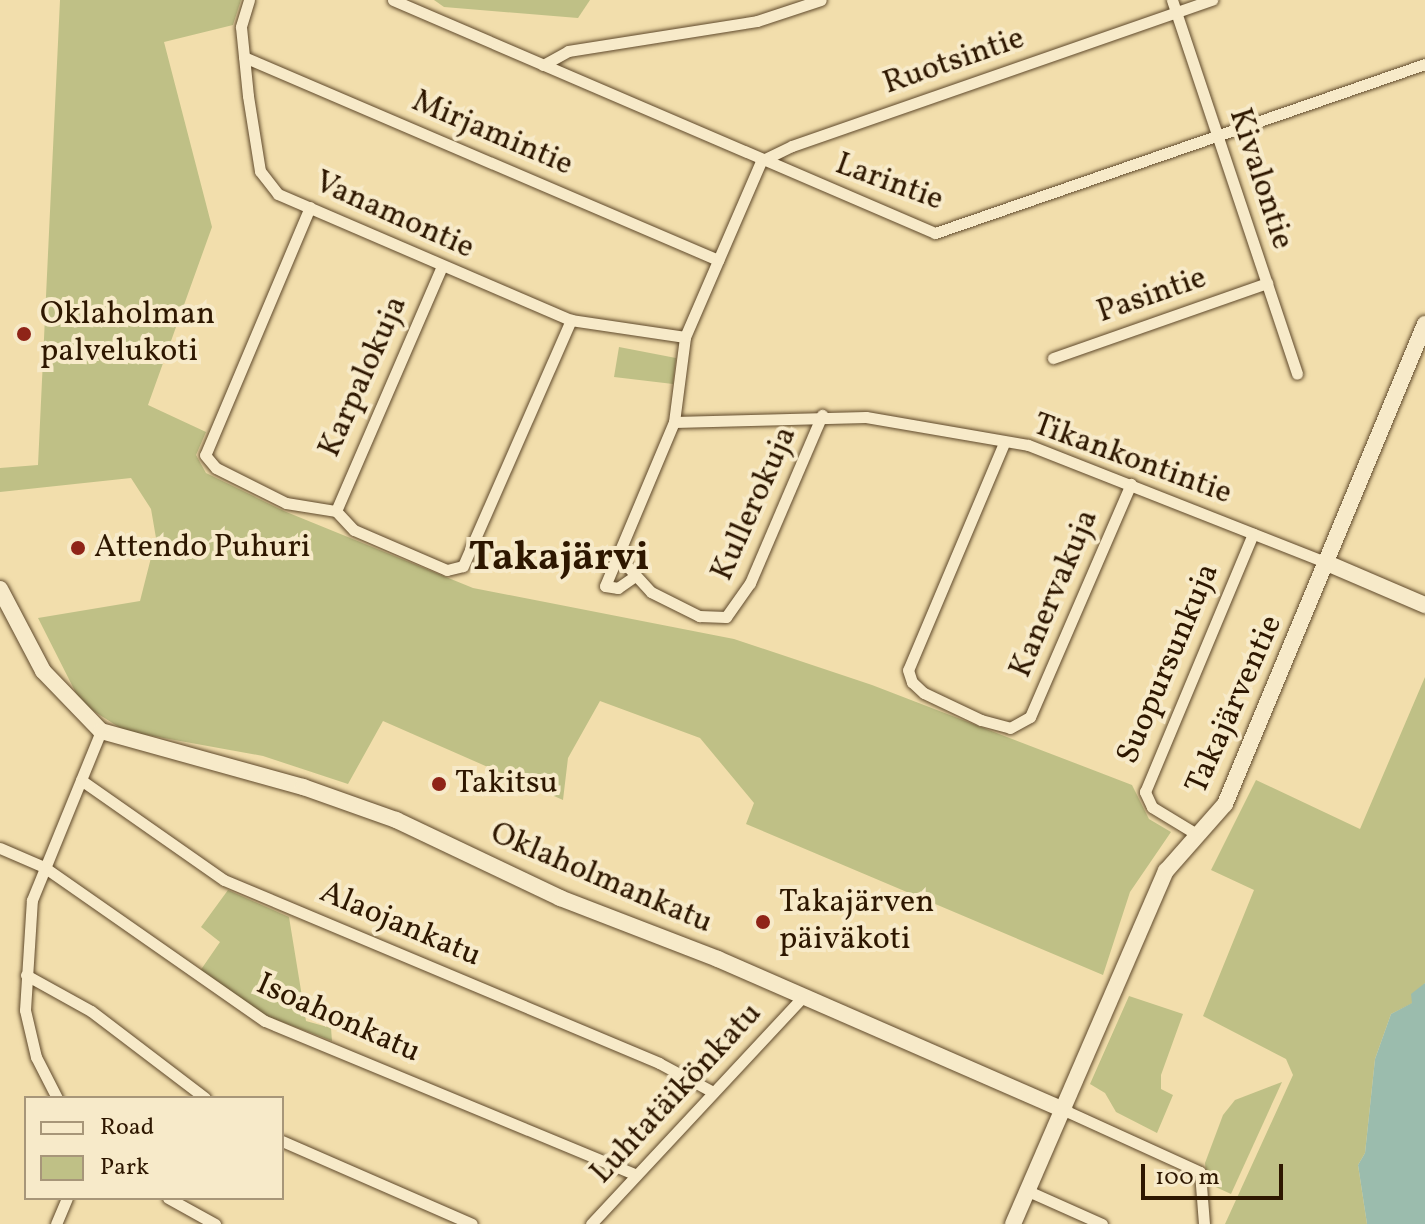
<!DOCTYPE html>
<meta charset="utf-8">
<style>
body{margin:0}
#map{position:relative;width:1425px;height:1224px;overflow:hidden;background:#f2deac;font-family:Vollkorn,serif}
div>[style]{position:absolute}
.green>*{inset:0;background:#bfc086}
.water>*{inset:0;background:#9bbcad}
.roads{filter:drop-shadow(0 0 2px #5f492b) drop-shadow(0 0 2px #5f492b)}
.street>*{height:11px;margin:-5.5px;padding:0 5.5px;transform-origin:5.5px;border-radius:5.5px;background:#f7eac9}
.secondary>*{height:16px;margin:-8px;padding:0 8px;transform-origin:8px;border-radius:8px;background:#f7eac9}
.dots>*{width:22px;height:22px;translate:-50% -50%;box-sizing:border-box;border:4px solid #f7eac9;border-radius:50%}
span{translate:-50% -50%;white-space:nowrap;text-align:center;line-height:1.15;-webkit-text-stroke:8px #f7eac9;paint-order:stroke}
.street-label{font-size:32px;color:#2e1700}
.poi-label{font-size:32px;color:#2e1700}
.left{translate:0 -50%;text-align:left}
.district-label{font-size:40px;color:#2e1700;font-weight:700}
.legend{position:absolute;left:24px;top:1096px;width:260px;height:104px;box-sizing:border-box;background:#f7eac9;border:2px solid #a79679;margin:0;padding:10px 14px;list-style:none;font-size:24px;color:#2e1700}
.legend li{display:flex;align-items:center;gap:16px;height:40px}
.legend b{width:40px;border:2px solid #a79679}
.scale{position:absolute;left:1141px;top:1164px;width:142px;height:36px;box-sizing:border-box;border:4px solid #2e1700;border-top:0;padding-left:10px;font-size:24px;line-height:28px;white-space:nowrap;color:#2e1700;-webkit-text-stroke:6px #f7eac9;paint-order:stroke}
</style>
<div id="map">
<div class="green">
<i style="clip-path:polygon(60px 0,241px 0,233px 25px,164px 42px,212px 227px,148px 405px,206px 432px,196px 455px,206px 473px,284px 511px,473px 588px,734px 639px,872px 685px,1132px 785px,1149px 819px,1171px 832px,1130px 892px,1103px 975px,746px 824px,754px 803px,700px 738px,600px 701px,568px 758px,563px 800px,383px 721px,348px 784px,263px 756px,125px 731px,81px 703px,38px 618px,140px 601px,156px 538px,151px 509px,131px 478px,0 492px,0 468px,38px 465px)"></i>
<i style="clip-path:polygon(434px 0,590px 0,578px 18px,444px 7px)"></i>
<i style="clip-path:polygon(619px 347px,676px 358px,673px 384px,614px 377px)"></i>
<i style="clip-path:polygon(1425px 677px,1425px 983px,1413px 1003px,1391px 1014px,1375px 1059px,1365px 1153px,1358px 1165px,1367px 1224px,1225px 1224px,1293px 1075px,1286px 1059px,1203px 1016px,1254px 890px,1211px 870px,1256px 780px,1360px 829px)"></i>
<i style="clip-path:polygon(228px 890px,289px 917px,306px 1021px,331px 1028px,332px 1041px,259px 1013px,200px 971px,220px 942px,201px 927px)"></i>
<i style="clip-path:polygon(1129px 996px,1183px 1014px,1161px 1075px,1161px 1089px,1173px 1095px,1157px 1133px,1116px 1112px,1105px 1093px,1090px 1084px)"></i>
<i style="clip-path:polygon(1282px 1082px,1231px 1194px,1207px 1183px,1205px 1163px,1223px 1115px,1235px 1100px)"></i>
</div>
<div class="water">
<i style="clip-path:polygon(1425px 983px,1425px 1224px,1367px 1224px,1358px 1165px,1365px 1153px,1375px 1059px,1391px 1014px,1412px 1003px,1411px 994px)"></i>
</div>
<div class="roads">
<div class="street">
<i style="left:249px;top:0;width:28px;rotate:107deg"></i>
<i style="left:241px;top:27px;width:69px;rotate:84.2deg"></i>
<i style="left:248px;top:96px;width:76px;rotate:80.9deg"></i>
<i style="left:260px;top:171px;width:29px;rotate:52deg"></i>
<i style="left:278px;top:194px;width:319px;rotate:23.3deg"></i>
<i style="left:571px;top:320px;width:115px;rotate:8.5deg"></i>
<i style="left:393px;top:0;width:590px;rotate:23.26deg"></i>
<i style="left:935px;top:233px;width:518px;rotate:-19.03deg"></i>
<i style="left:1172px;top:0;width:394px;rotate:71.5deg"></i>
<i style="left:244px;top:57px;width:516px;rotate:23.18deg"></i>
<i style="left:543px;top:65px;width:29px;rotate:-29deg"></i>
<i style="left:568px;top:51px;width:191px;rotate:-9deg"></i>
<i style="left:757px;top:21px;width:67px;rotate:-18.2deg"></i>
<i style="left:310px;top:207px;width:269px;rotate:112.9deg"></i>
<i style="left:205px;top:455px;width:17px;rotate:50deg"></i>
<i style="left:216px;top:468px;width:78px;rotate:26.6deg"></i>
<i style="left:286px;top:503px;width:51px;rotate:9.1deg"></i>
<i style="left:1053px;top:358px;width:227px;rotate:-19.3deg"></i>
<i style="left:674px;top:422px;width:192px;rotate:-1.5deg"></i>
<i style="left:866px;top:417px;width:164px;rotate:9.8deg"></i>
<i style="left:1028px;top:445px;width:321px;rotate:21.5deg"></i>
<i style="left:1004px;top:443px;width:246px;rotate:112.9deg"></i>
<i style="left:908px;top:670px;width:13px;rotate:72deg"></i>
<i style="left:912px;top:682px;width:16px;rotate:43deg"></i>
<i style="left:924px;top:693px;width:63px;rotate:25.3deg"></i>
<i style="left:981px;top:720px;width:30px;rotate:15deg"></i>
<i style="left:1010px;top:728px;width:23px;rotate:-29deg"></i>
<i style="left:1030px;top:717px;width:254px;rotate:-66.6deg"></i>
<i style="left:336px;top:511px;width:26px;rotate:47deg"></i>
<i style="left:354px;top:530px;width:101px;rotate:23.3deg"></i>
<i style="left:447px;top:570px;width:16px;rotate:-14deg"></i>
<i style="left:463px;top:566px;width:269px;rotate:-66.3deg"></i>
<i style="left:336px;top:511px;width:267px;rotate:-66.6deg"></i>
<i style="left:618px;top:556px;width:49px;rotate:47.5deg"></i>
<i style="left:651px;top:592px;width:54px;rotate:26.6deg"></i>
<i style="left:699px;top:616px;width:27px;rotate:2deg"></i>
<i style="left:726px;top:617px;width:42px;rotate:-54.8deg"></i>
<i style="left:750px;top:583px;width:183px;rotate:-66.8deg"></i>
<i style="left:635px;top:576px;width:21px;rotate:145deg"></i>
<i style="left:618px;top:588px;width:13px;rotate:-171deg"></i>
<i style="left:605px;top:586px;width:178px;rotate:-67.2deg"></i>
<i style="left:674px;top:422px;width:86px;rotate:-82.6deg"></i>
<i style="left:685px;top:337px;width:192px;rotate:-66.6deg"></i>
<i style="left:761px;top:161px;width:34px;rotate:-26deg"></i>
<i style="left:792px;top:146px;width:445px;rotate:-19.2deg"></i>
<i style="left:81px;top:780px;width:174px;rotate:35deg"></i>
<i style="left:224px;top:880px;width:472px;rotate:22.8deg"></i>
<i style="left:659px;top:1063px;width:61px;rotate:28.2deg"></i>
<i style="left:1198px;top:835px;width:54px;rotate:-148.7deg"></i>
<i style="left:1152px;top:807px;width:17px;rotate:-115deg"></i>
<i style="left:1145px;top:792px;width:280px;rotate:-67.3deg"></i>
<i style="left:0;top:848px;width:48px;rotate:23.4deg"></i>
<i style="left:44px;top:867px;width:269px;rotate:34.9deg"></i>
<i style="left:265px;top:1021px;width:400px;rotate:22.5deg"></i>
<i style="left:26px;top:975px;width:74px;rotate:29deg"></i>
<i style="left:91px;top:1011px;width:143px;rotate:37.3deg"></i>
<i style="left:57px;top:1098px;width:46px;rotate:-117.1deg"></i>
<i style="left:36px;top:1057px;width:48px;rotate:-103.2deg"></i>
<i style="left:25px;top:1010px;width:110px;rotate:-86.4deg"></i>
<i style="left:32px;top:900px;width:183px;rotate:-67.8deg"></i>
<i style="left:1064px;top:1110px;width:149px;rotate:24.5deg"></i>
<i style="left:1200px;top:1172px;width:52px;rotate:85.6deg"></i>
<i style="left:282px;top:1141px;width:207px;rotate:23.6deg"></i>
<i style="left:1028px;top:1191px;width:81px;rotate:24deg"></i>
<i style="left:168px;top:1198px;width:54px;rotate:29deg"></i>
<i style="left:56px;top:1224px;width:28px;rotate:-67deg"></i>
<i style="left:591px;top:1224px;width:308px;rotate:-47deg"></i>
</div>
<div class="secondary">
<i style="left:1327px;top:563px;width:107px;rotate:23.2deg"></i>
<i style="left:0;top:589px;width:93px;rotate:62.3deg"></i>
<i style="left:43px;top:671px;width:83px;rotate:46deg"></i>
<i style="left:101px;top:731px;width:210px;rotate:15.5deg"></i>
<i style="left:303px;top:787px;width:99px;rotate:19.5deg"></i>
<i style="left:396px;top:820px;width:182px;rotate:25.4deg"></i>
<i style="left:560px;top:898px;width:169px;rotate:21.1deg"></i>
<i style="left:718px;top:959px;width:378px;rotate:23.6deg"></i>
<i style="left:1013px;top:1224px;width:385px;rotate:-66.6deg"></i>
<i style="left:1166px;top:871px;width:89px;rotate:-48.6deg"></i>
<i style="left:1225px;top:804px;width:520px;rotate:-67.38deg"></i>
</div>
</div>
<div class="dots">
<i style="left:24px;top:334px;background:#8f2418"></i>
<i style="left:78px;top:548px;background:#8f2418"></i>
<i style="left:439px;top:784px;background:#8f2418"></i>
<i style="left:763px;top:922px;background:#8f2418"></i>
</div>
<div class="street-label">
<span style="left:954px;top:62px;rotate:-19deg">Ruotsintie</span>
<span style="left:492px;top:134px;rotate:23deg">Mirjamintie</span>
<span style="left:1260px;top:179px;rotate:72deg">Kivalontie</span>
<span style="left:889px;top:183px;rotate:20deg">Larintie</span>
<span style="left:394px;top:216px;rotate:24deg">Vanamontie</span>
<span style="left:1152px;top:296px;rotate:-19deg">Pasintie</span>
<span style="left:364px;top:377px;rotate:-66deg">Karpalokuja</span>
<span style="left:1132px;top:460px;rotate:20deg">Tikankontintie</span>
<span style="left:755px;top:504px;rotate:-66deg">Kullerokuja</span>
<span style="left:1055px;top:594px;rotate:-67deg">Kanervakuja</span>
<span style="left:1169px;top:664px;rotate:-67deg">Suopursunkuja</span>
<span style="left:1235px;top:705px;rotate:-66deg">Takajärventie</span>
<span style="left:601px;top:879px;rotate:23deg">Oklaholmankatu</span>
<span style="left:400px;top:925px;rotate:23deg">Alaojankatu</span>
<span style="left:338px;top:1019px;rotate:24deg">Isoahonkatu</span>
<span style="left:677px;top:1094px;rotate:-47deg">Luhtatäikönkatu</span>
</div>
<div class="poi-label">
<span class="left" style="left:40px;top:334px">Oklaholman<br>palvelukoti</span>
<span class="left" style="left:94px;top:548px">Attendo Puhuri</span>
<span class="left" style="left:455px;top:784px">Takitsu</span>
<span class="left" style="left:779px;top:922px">Takajärven<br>päiväkoti</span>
</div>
<div class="district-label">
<span style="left:559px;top:559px">Takajärvi</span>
</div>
<ul class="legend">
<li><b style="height:10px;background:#f7eac9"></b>Road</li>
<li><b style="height:22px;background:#bfc086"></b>Park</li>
</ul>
<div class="scale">100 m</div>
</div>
